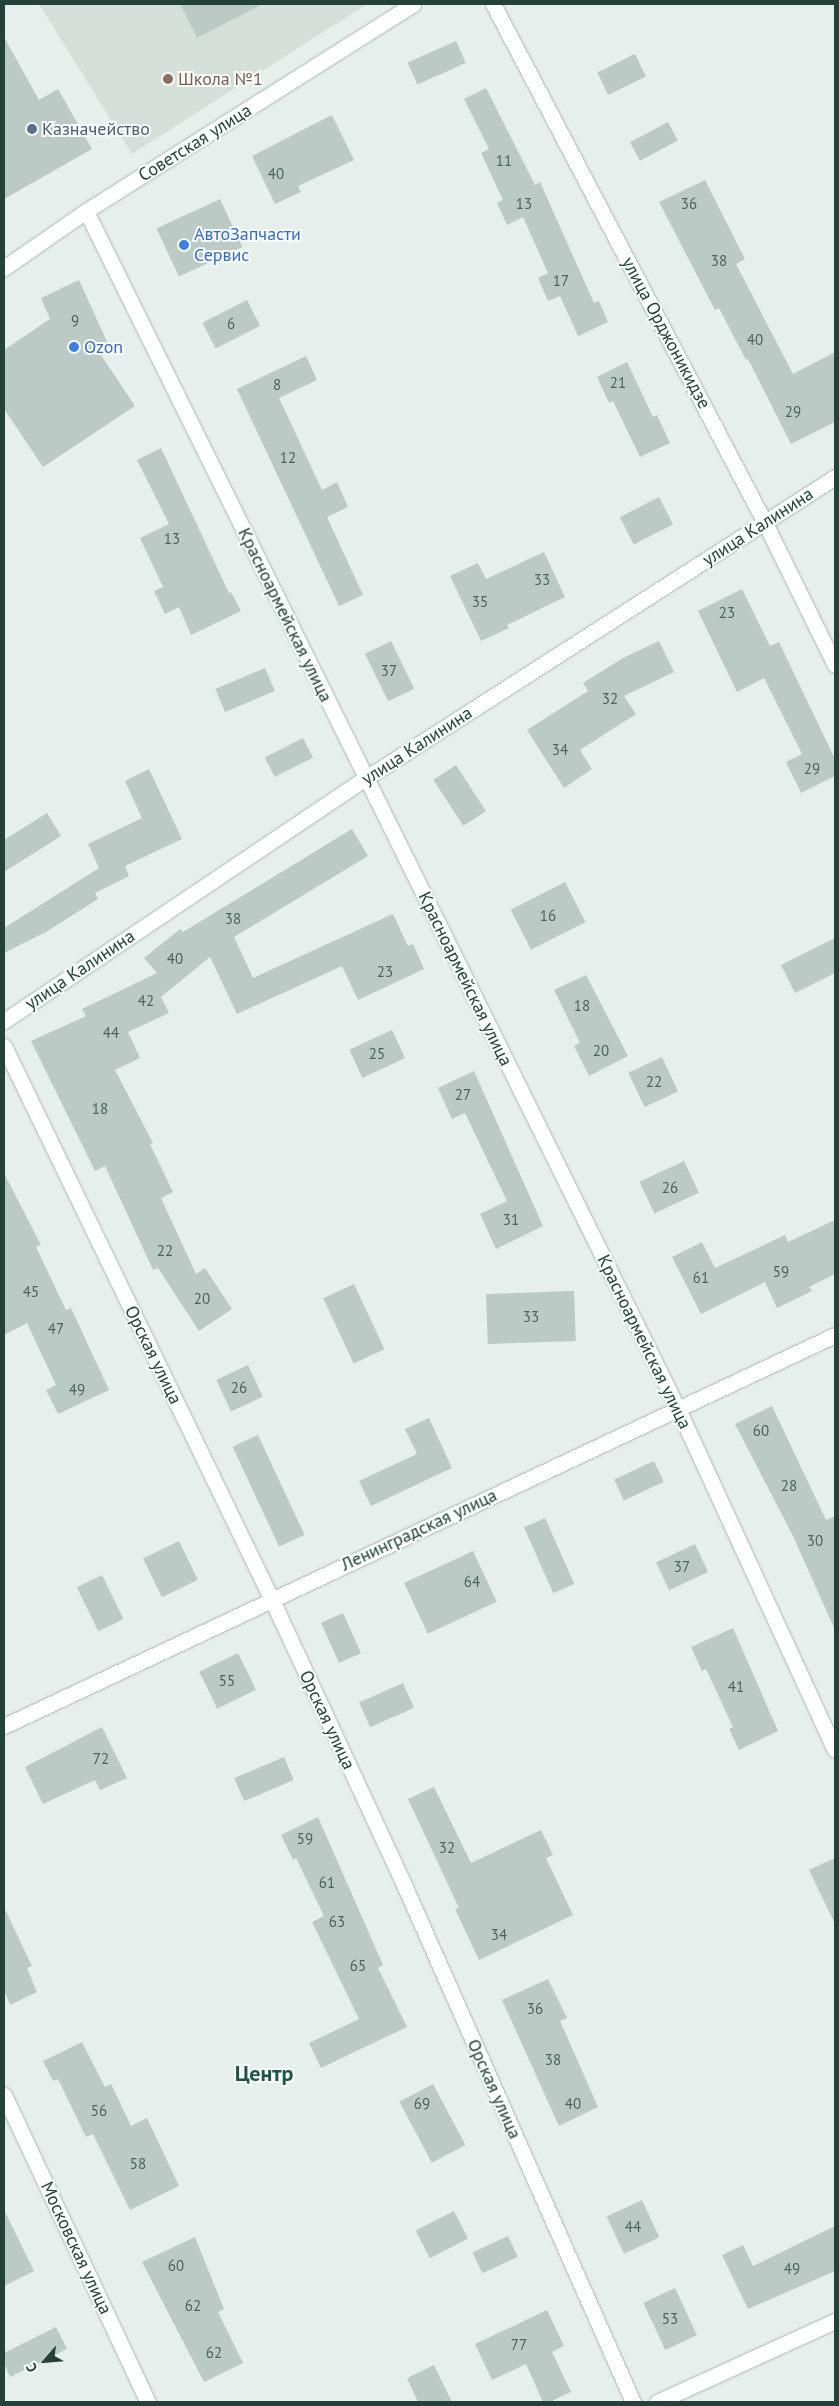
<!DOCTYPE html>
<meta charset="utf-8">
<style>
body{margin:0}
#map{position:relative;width:839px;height:2406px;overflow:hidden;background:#e6efeb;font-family:"PT Sans",sans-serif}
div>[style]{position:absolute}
.built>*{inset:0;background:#d4dfda}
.building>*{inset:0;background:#bbcac4;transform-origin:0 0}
.roads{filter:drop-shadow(0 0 1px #a8b8b2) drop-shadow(0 0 1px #a8b8b2)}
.minor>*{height:15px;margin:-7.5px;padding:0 7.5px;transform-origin:7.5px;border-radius:7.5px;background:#fff}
.dots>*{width:14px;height:14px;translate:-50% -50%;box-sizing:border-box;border:2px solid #f7fbf9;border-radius:50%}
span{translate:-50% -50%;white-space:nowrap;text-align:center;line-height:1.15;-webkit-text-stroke:4px #f7fbf9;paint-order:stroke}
.number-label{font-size:15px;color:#4a645c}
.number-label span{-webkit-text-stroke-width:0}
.education-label{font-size:18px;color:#785e54}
.left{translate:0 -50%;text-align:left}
.service-label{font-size:18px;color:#4e5e75}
.street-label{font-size:18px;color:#24423a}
.shop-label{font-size:18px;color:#366cbe}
.district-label{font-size:22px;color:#1f5548;font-weight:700}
.frame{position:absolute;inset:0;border:5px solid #24423a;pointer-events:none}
.north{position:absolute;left:20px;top:2336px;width:50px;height:50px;-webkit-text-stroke:4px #f7fbf9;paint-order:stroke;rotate:243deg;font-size:14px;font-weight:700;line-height:20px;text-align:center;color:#24423a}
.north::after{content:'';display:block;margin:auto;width:18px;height:22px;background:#24423a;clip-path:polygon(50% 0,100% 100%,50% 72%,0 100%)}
</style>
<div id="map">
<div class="built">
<i style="clip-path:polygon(39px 4px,367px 4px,132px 154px)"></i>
</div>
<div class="building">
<i style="clip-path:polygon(180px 4px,262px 4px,197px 38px)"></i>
<i style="clip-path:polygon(4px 37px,39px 100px,58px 89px,92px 149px,4px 199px)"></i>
<i style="left:456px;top:41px;width:24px;height:53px;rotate:66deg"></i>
<i style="left:635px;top:54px;width:25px;height:42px;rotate:64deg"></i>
<i style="clip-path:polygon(486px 88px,535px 185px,540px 182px,594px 303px,599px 301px,608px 322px,578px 336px,560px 296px,548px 301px,538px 278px,548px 273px,523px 217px,507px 225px,497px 203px,503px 200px,481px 153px,489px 149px,464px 99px)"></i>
<i style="clip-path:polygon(332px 115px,354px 160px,298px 186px,301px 192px,275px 204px,252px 156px)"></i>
<i style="left:668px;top:122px;width:21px;height:43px;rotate:62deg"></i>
<i style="clip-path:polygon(705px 180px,745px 259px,736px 264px,793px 374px,835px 352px,835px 422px,791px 444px,748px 359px,746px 360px,719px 308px,715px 310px,659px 202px)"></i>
<i style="left:220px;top:199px;width:53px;height:70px;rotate:65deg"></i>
<i style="clip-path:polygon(79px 280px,108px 344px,97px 349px,135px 406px,43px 467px,4px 409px,4px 350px,50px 319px,41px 298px)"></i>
<i style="left:247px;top:300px;width:29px;height:50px;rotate:63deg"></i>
<i style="clip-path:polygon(306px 356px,317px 380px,279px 398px,322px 490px,337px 482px,348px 507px,327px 517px,363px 595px,339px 606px,237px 389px)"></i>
<i style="clip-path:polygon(627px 362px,653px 417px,657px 415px,670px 443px,640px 457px,613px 401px,609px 403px,597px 377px)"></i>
<i style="clip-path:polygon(161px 448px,229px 593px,231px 592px,241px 611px,191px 635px,179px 607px,165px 614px,154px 591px,163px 587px,140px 538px,169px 524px,137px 460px)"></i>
<i style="left:659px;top:497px;width:31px;height:44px;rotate:63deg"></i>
<i style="clip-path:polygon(544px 552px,565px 597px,507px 625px,509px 628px,481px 641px,450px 576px,478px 563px,486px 579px)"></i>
<i style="clip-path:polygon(742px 589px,770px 646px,779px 642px,835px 759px,835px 776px,801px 793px,786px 762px,802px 754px,764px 678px,737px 692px,698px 611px)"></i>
<i style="left:391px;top:641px;width:53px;height:29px;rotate:64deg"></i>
<i style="clip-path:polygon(659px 641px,674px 672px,624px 696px,636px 714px,580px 750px,592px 769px,564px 788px,527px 730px,588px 691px,583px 683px,623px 658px)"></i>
<i style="left:265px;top:668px;width:25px;height:54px;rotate:67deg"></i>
<i style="left:303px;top:738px;width:22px;height:43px;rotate:63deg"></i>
<i style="left:456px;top:765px;width:55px;height:27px;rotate:57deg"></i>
<i style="clip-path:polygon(149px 769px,182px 839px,125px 866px,129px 876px,95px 893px,98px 899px,46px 932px,4px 953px,4px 928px,99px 868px,88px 844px,142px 818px,125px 781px)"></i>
<i style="clip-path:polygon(47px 813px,61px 836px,4px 872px,4px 840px)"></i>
<i style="clip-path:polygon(352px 829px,368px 856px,234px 937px,253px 978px,393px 914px,408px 946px,413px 944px,424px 969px,358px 1000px,342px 966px,237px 1014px,210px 957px,161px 997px,169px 1013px,128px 1032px,140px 1058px,115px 1070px,153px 1143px,150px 1144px,173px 1192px,161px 1198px,196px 1274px,205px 1268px,232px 1309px,199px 1331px,158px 1268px,153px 1270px,105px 1166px,95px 1171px,31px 1041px,86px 1016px,82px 1009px,157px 973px,144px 958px,180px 929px,183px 932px)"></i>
<i style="left:565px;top:882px;width:45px;height:61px;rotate:63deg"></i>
<i style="clip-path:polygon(835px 938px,835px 973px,795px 993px,781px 965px)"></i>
<i style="clip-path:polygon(586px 975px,628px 1056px,589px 1076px,574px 1046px,580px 1043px,554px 990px)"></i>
<i style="left:392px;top:1030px;width:31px;height:47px;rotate:65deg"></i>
<i style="left:662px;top:1057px;width:38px;height:37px;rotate:65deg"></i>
<i style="clip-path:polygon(474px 1071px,543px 1226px,496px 1249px,480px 1214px,507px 1201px,465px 1113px,452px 1119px,438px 1088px)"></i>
<i style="left:684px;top:1161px;width:35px;height:49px;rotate:65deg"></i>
<i style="clip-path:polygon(4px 1173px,41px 1245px,36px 1247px,66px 1310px,71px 1308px,109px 1390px,58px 1414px,46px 1390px,56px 1385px,27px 1323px,4px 1335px)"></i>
<i style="clip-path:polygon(835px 1220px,835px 1274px,809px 1287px,812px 1291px,777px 1308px,765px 1282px,701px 1314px,672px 1257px,702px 1242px,715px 1268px,785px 1235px,788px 1242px)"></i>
<i style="left:354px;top:1284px;width:72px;height:34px;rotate:65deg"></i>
<i style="left:574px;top:1291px;width:50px;height:88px;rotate:88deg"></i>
<i style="left:248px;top:1365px;width:35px;height:35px;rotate:65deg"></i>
<i style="clip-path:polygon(772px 1406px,826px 1520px,835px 1516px,835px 1630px,793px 1536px,735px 1424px)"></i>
<i style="clip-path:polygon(429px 1418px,452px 1468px,371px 1506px,359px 1481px,417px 1454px,405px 1429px)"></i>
<i style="left:258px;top:1435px;width:110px;height:28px;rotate:65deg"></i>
<i style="left:654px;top:1461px;width:23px;height:44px;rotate:65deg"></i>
<i style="left:545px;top:1518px;width:72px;height:23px;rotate:66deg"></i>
<i style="left:179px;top:1541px;width:43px;height:40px;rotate:64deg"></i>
<i style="left:695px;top:1544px;width:31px;height:43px;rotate:65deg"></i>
<i style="left:473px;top:1551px;width:56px;height:76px;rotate:65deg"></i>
<i style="left:102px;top:1575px;width:49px;height:28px;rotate:64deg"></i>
<i style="left:343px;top:1613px;width:44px;height:24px;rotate:66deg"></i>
<i style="clip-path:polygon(733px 1628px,778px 1731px,739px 1750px,729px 1729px,733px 1727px,706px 1669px,702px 1671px,691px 1647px)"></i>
<i style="left:238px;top:1653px;width:41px;height:43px;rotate:64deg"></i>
<i style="left:403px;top:1683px;width:27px;height:48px;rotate:66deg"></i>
<i style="clip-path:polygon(102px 1727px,127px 1778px,100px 1790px,95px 1780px,43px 1804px,25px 1767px)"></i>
<i style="left:284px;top:1757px;width:25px;height:54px;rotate:67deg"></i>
<i style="clip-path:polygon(434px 1787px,471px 1863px,541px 1830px,553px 1855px,546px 1858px,573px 1915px,479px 1960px,455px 1909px,459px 1908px,408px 1799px)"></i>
<i style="clip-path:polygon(318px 1817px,383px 1965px,378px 1968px,407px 2027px,321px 2068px,309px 2043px,359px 2019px,312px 1922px,324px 1916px,296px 1858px,293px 1860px,281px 1835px)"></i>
<i style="clip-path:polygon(835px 1858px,835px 1924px,809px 1870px)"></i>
<i style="clip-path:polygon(4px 1907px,32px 1966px,27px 1968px,37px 1992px,10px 2005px,4px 1990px)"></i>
<i style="clip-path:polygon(548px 1979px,567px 2018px,560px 2021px,598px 2107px,559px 2126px,502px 2000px)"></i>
<i style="clip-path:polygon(82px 2042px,105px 2087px,111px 2084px,131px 2126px,147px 2118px,179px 2186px,130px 2210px,93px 2134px,86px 2137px,58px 2079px,53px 2081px,43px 2061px)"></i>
<i style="left:433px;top:2084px;width:69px;height:38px;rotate:62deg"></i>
<i style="left:642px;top:2200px;width:41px;height:39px;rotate:65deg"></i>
<i style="clip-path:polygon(4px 2210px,34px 2271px,4px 2286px)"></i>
<i style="left:454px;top:2211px;width:31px;height:43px;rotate:63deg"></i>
<i style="clip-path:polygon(835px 2226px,835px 2271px,748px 2309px,722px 2255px,743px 2245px,753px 2266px)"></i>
<i style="left:508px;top:2236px;width:23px;height:39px;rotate:65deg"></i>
<i style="clip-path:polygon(195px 2237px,224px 2309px,218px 2312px,243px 2363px,204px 2382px,142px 2262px)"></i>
<i style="left:675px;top:2288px;width:52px;height:35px;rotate:65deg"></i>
<i style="clip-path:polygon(547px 2310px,564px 2346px,552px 2352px,571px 2392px,550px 2402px,543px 2402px,526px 2364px,492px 2380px,475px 2344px)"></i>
<i style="clip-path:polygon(56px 2327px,67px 2349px,10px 2377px,4px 2363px,4px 2353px)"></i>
<i style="clip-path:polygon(434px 2365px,452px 2402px,418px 2402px,407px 2378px)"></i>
</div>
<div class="roads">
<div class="minor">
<i style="left:493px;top:4px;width:586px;rotate:62.34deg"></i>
<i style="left:765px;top:523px;width:158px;rotate:63.8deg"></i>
<i style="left:86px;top:211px;width:1336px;rotate:63.7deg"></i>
<i style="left:678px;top:1409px;width:375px;rotate:65.3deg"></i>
<i style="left:4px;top:268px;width:100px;rotate:-34.8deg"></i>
<i style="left:86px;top:211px;width:387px;rotate:-32.3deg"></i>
<i style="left:4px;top:1021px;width:436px;rotate:-33.9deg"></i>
<i style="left:366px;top:778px;width:557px;rotate:-32.69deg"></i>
<i style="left:4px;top:1046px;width:613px;rotate:64.19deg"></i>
<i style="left:271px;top:1598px;width:319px;rotate:65.1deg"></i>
<i style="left:405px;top:1887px;width:563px;rotate:66.12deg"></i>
<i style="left:4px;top:1726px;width:918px;rotate:-25.2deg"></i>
<i style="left:4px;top:2095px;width:339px;rotate:64.9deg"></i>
<i style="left:657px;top:2402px;width:196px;rotate:-24.5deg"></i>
</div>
</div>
<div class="dots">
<i style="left:168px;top:79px;background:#8d6e63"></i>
<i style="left:32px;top:129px;background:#5c6f8a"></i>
<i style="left:184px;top:245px;background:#3f7fe0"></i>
<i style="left:74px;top:347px;background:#3f7fe0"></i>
</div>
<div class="number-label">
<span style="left:504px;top:161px">11</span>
<span style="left:276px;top:174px">40</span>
<span style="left:524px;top:204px">13</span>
<span style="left:689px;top:204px">36</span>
<span style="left:719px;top:261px">38</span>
<span style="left:561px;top:281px">17</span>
<span style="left:75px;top:321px">9</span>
<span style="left:231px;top:324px">6</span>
<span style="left:755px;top:340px">40</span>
<span style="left:618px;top:383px">21</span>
<span style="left:277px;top:385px">8</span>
<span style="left:793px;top:412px">29</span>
<span style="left:288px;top:458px">12</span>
<span style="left:172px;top:539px">13</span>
<span style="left:542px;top:580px">33</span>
<span style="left:480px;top:602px">35</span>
<span style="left:727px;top:613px">23</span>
<span style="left:389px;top:671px">37</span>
<span style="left:610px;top:699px">32</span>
<span style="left:560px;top:750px">34</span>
<span style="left:812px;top:769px">29</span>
<span style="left:548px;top:916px">16</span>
<span style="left:233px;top:919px">38</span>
<span style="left:175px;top:959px">40</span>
<span style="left:385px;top:972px">23</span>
<span style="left:146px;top:1001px">42</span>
<span style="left:582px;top:1006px">18</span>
<span style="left:111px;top:1033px">44</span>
<span style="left:601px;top:1051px">20</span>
<span style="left:377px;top:1054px">25</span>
<span style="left:654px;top:1082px">22</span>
<span style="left:463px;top:1095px">27</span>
<span style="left:100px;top:1109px">18</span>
<span style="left:670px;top:1188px">26</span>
<span style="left:511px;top:1220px">31</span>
<span style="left:165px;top:1251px">22</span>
<span style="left:781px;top:1272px">59</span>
<span style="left:701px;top:1278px">61</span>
<span style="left:31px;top:1292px">45</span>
<span style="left:202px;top:1299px">20</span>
<span style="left:531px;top:1317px">33</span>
<span style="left:56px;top:1329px">47</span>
<span style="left:239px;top:1388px">26</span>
<span style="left:77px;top:1390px">49</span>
<span style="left:761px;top:1431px">60</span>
<span style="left:789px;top:1486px">28</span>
<span style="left:815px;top:1541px">30</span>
<span style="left:682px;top:1567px">37</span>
<span style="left:472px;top:1582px">64</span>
<span style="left:227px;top:1681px">55</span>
<span style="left:736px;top:1687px">41</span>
<span style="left:101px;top:1759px">72</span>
<span style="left:305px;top:1839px">59</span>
<span style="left:447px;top:1848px">32</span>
<span style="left:327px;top:1883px">61</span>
<span style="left:337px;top:1922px">63</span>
<span style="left:499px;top:1935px">34</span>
<span style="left:358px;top:1966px">65</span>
<span style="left:535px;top:2009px">36</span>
<span style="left:553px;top:2060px">38</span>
<span style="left:422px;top:2104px">69</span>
<span style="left:573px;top:2104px">40</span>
<span style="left:99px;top:2111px">56</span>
<span style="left:138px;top:2164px">58</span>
<span style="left:633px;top:2227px">44</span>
<span style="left:176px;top:2266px">60</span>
<span style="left:792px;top:2269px">49</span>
<span style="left:193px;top:2306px">62</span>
<span style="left:670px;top:2319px">53</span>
<span style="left:519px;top:2345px">77</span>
<span style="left:214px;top:2353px">62</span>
</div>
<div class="education-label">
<span class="left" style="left:178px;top:79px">Школа №1</span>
</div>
<div class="service-label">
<span class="left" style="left:42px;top:129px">Казначейство</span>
</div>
<div class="street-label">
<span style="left:195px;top:143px;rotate:-32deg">Советская улица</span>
<span style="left:666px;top:333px;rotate:62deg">улица Орджоникидзе</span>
<span style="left:758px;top:527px;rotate:-33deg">улица Калинина</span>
<span style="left:285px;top:615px;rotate:64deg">Красноармейская улица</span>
<span style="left:417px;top:746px;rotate:-33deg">улица Калинина</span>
<span style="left:80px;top:970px;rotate:-34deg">улица Калинина</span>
<span style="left:465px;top:979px;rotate:64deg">Красноармейская улица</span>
<span style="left:644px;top:1342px;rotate:64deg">Красноармейская улица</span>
<span style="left:153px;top:1355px;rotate:64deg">Орская улица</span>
<span style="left:419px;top:1530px;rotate:-25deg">Ленинградская улица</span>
<span style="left:327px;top:1720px;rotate:65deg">Орская улица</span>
<span style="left:494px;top:2089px;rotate:66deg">Орская улица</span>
<span style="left:76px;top:2248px;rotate:65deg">Московская улица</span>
</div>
<div class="shop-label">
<span class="left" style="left:194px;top:245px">АвтоЗапчасти<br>Сервис</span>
<span class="left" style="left:84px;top:347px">Ozon</span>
</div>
<div class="district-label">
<span style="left:264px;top:2074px">Центр</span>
</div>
<div class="frame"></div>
<div class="north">С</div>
</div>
